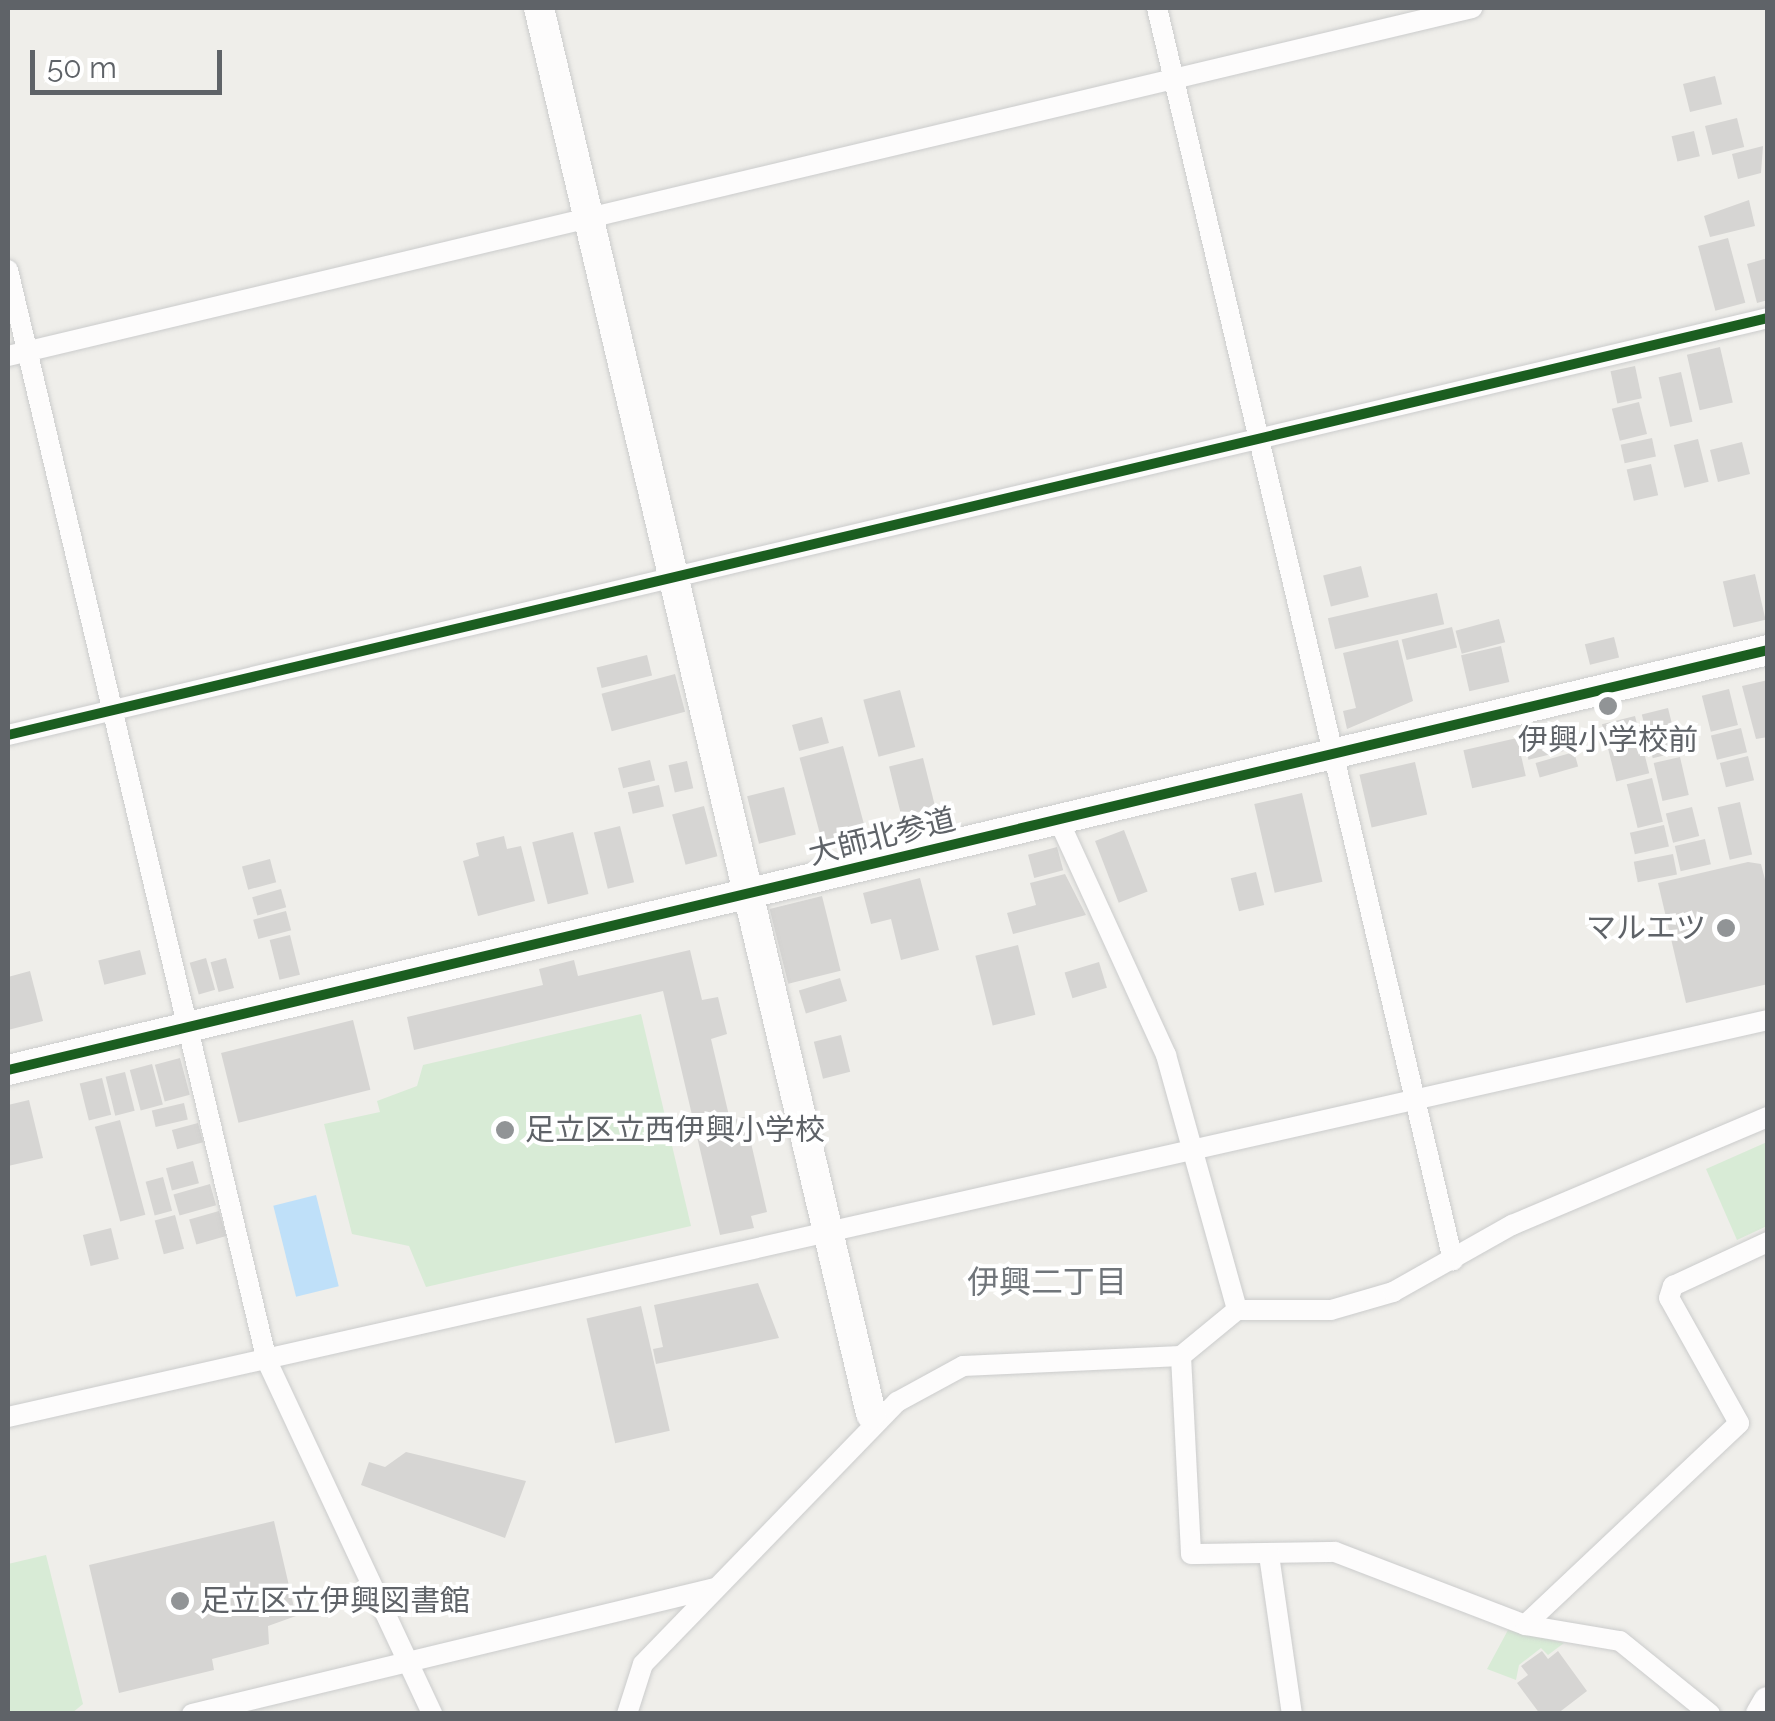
<!DOCTYPE html>
<meta charset="utf-8">
<style>
body{margin:0}
#map{position:relative;width:1775px;height:1721px;overflow:hidden;background:#efeeea;font-family:Raleway,"Noto Sans JP",sans-serif}
div>[style]{position:absolute}
.green>*{inset:0;background:#d8ebd6}
.water>*{inset:0;background:#bfe0f9;transform-origin:0 0}
.building>*{inset:0;background:#d6d5d3;transform-origin:0 0}
.roads{filter:drop-shadow(0 0 2px #cbcccc) drop-shadow(0 0 2px #cbcccc)}
.street>*{height:20px;margin:-10px;padding:0 10px;transform-origin:10px;border-radius:10px;background:#fdfcfc}
.secondary>*{height:30px;margin:-15px;padding:0 15px;transform-origin:15px;border-radius:15px;background:#fdfcfc}
.cycleway>*{height:10px;margin:-5px;padding:0 5px;transform-origin:5px;border-radius:5px;background:#1b5e20}
.dots>*{width:28px;height:28px;translate:-50% -50%;box-sizing:border-box;border:5px solid #fff;border-radius:50%}
span{translate:-50% -50%;white-space:nowrap;text-align:center;line-height:1.15;-webkit-text-stroke:8px #fff;paint-order:stroke}
.poi-label{font-size:30px;color:#5f6368}
.right{translate:-100% -50%;text-align:right}
.left{translate:0 -50%;text-align:left}
.street-label{font-size:30px;color:#5f6368}
.neighbourhood-label{font-size:32px;color:#70757a}
.frame{position:absolute;inset:0;border:10px solid #5f6368;pointer-events:none}
.scale{position:absolute;left:30px;top:50px;width:192px;height:45px;box-sizing:border-box;border:5px solid #5f6368;border-top:0;padding-left:12px;font-size:30px;line-height:35px;white-space:nowrap;color:#5f6368;-webkit-text-stroke:8px #fff;paint-order:stroke}
</style>
<div id="map">
<div class="green">
<i style="clip-path:polygon(641px 1014px,691px 1226px,426px 1287px,409px 1246px,352px 1234px,324px 1124px,380px 1112px,377px 1101px,417px 1086px,423px 1065px)"></i>
<i style="clip-path:polygon(1767px 1142px,1767px 1226px,1737px 1240px,1706px 1169px)"></i>
<i style="clip-path:polygon(46px 1555px,83px 1704px,72px 1713px,8px 1713px,8px 1564px)"></i>
<i style="clip-path:polygon(1508px 1630px,1564px 1643px,1548px 1655px,1541px 1648px,1519px 1665px,1516px 1680px,1487px 1669px)"></i>
</div>
<div class="water">
<i style="left:316px;top:1195px;width:94px;height:44px;rotate:76deg"></i>
</div>
<div class="building">
<i style="left:1715px;top:76px;width:29px;height:33px;rotate:76deg"></i>
<i style="left:1737px;top:118px;width:30px;height:33px;rotate:76deg"></i>
<i style="left:1694px;top:131px;width:26px;height:23px;rotate:77deg"></i>
<i style="clip-path:polygon(1763px 146px,1761px 173px,1738px 179px,1732px 154px)"></i>
<i style="clip-path:polygon(1749px 200px,1755px 226px,1710px 237px,1704px 216px)"></i>
<i style="left:1728px;top:238px;width:67px;height:31px;rotate:75deg"></i>
<i style="clip-path:polygon(1768px 258px,1768px 300px,1757px 303px,1747px 264px)"></i>
<i style="left:1720px;top:347px;width:57px;height:34px;rotate:77deg"></i>
<i style="left:1635px;top:366px;width:33px;height:25px;rotate:78deg"></i>
<i style="left:1681px;top:372px;width:51px;height:23px;rotate:77deg"></i>
<i style="left:1639px;top:402px;width:33px;height:28px;rotate:76deg"></i>
<i style="left:1652px;top:438px;width:19px;height:32px;rotate:78deg"></i>
<i style="left:1698px;top:439px;width:44px;height:25px;rotate:76deg"></i>
<i style="left:1742px;top:442px;width:33px;height:33px;rotate:76deg"></i>
<i style="left:1651px;top:464px;width:32px;height:25px;rotate:77deg"></i>
<i style="left:1361px;top:566px;width:32px;height:39px;rotate:76deg"></i>
<i style="left:1755px;top:574px;width:47px;height:33px;rotate:77deg"></i>
<i style="left:1437px;top:593px;width:32px;height:112px;rotate:77deg"></i>
<i style="left:1499px;top:619px;width:24px;height:45px;rotate:75deg"></i>
<i style="left:1452px;top:627px;width:21px;height:52px;rotate:76deg"></i>
<i style="left:1614px;top:637px;width:21px;height:30px;rotate:76deg"></i>
<i style="clip-path:polygon(1398px 640px,1413px 701px,1347px 729px,1343px 711px,1356px 708px,1343px 653px)"></i>
<i style="left:1501px;top:646px;width:37px;height:41px;rotate:77deg"></i>
<i style="left:647px;top:655px;width:21px;height:52px;rotate:76deg"></i>
<i style="left:675px;top:674px;width:39px;height:76px;rotate:75deg"></i>
<i style="clip-path:polygon(1768px 680px,1768px 737px,1756px 739px,1742px 686px)"></i>
<i style="left:1729px;top:689px;width:37px;height:28px;rotate:76deg"></i>
<i style="left:900px;top:690px;width:59px;height:38px;rotate:75deg"></i>
<i style="left:1668px;top:708px;width:45px;height:27px;rotate:76deg"></i>
<i style="left:1635px;top:716px;width:59px;height:34px;rotate:76deg"></i>
<i style="left:822px;top:717px;width:27px;height:31px;rotate:75deg"></i>
<i style="left:1569px;top:728px;width:21px;height:47px;rotate:76deg"></i>
<i style="left:1741px;top:728px;width:25px;height:31px;rotate:76deg"></i>
<i style="left:1517px;top:738px;width:39px;height:55px;rotate:77deg"></i>
<i style="left:843px;top:746px;width:87px;height:45px;rotate:75deg"></i>
<i style="left:1574px;top:752px;width:15px;height:40px;rotate:74deg"></i>
<i style="left:1748px;top:756px;width:25px;height:29px;rotate:76deg"></i>
<i style="left:1680px;top:757px;width:39px;height:27px;rotate:77deg"></i>
<i style="left:923px;top:758px;width:68px;height:35px;rotate:76deg"></i>
<i style="left:650px;top:760px;width:21px;height:33px;rotate:76deg"></i>
<i style="left:687px;top:761px;width:28px;height:19px;rotate:77deg"></i>
<i style="left:1415px;top:762px;width:54px;height:57px;rotate:77deg"></i>
<i style="left:1652px;top:778px;width:45px;height:26px;rotate:76deg"></i>
<i style="left:659px;top:785px;width:22px;height:32px;rotate:77deg"></i>
<i style="left:784px;top:787px;width:49px;height:38px;rotate:76deg"></i>
<i style="left:1302px;top:793px;width:91px;height:49px;rotate:77deg"></i>
<i style="left:1740px;top:802px;width:54px;height:23px;rotate:77deg"></i>
<i style="left:704px;top:806px;width:52px;height:33px;rotate:75deg"></i>
<i style="left:1692px;top:807px;width:30px;height:27px;rotate:76deg"></i>
<i style="left:1664px;top:825px;width:22px;height:35px;rotate:77deg"></i>
<i style="left:620px;top:826px;width:58px;height:27px;rotate:76deg"></i>
<i style="left:1124px;top:830px;width:66px;height:31px;rotate:69deg"></i>
<i style="left:573px;top:832px;width:64px;height:42px;rotate:76deg"></i>
<i style="clip-path:polygon(504px 836px,507px 849px,521px 846px,535px 901px,478px 916px,463px 861px,479px 856px,476px 843px)"></i>
<i style="left:1705px;top:839px;width:26px;height:31px;rotate:77deg"></i>
<i style="left:1057px;top:847px;width:24px;height:30px;rotate:75deg"></i>
<i style="left:1673px;top:854px;width:21px;height:40px;rotate:79deg"></i>
<i style="left:270px;top:859px;width:24px;height:29px;rotate:75deg"></i>
<i style="clip-path:polygon(1748px 862px,1761px 864px,1768px 891px,1768px 984px,1686px 1003px,1658px 883px)"></i>
<i style="left:1256px;top:872px;width:34px;height:26px;rotate:76deg"></i>
<i style="clip-path:polygon(1065px 874px,1086px 915px,1013px 934px,1007px 913px,1036px 905px,1030px 883px)"></i>
<i style="clip-path:polygon(920px 878px,939px 950px,901px 960px,891px 919px,871px 924px,863px 893px)"></i>
<i style="left:281px;top:889px;width:19px;height:30px;rotate:74deg"></i>
<i style="left:822px;top:896px;width:77px;height:54px;rotate:76deg"></i>
<i style="left:286px;top:911px;width:20px;height:34px;rotate:75deg"></i>
<i style="left:290px;top:935px;width:41px;height:21px;rotate:76deg"></i>
<i style="left:1018px;top:945px;width:72px;height:44px;rotate:76deg"></i>
<i style="left:140px;top:950px;width:25px;height:43px;rotate:76deg"></i>
<i style="clip-path:polygon(690px 950px,702px 1000px,718px 997px,727px 1034px,711px 1039px,730px 1120px,745px 1117px,767px 1212px,751px 1216px,754px 1228px,720px 1235px,663px 991px,414px 1050px,407px 1017px,543px 985px,539px 969px,574px 960px,578px 976px)"></i>
<i style="left:206px;top:958px;width:33px;height:17px;rotate:74deg"></i>
<i style="left:226px;top:958px;width:31px;height:16px;rotate:75deg"></i>
<i style="left:1099px;top:962px;width:27px;height:36px;rotate:73deg"></i>
<i style="clip-path:polygon(30px 971px,43px 1021px,8px 1030px,8px 977px)"></i>
<i style="left:840px;top:978px;width:24px;height:43px;rotate:73deg"></i>
<i style="left:353px;top:1020px;width:72px;height:136px;rotate:76deg"></i>
<i style="left:841px;top:1035px;width:38px;height:28px;rotate:76deg"></i>
<i style="left:180px;top:1058px;width:38px;height:26px;rotate:75deg"></i>
<i style="left:152px;top:1064px;width:42px;height:23px;rotate:75deg"></i>
<i style="left:125px;top:1072px;width:40px;height:20px;rotate:76deg"></i>
<i style="left:102px;top:1078px;width:38px;height:23px;rotate:76deg"></i>
<i style="clip-path:polygon(29px 1100px,43px 1158px,8px 1166px,8px 1105px)"></i>
<i style="left:184px;top:1103px;width:17px;height:33px;rotate:77deg"></i>
<i style="left:120px;top:1120px;width:98px;height:26px;rotate:75deg"></i>
<i style="left:198px;top:1123px;width:20px;height:27px;rotate:75deg"></i>
<i style="left:193px;top:1161px;width:23px;height:28px;rotate:75deg"></i>
<i style="left:163px;top:1177px;width:35px;height:18px;rotate:75deg"></i>
<i style="left:210px;top:1184px;width:22px;height:38px;rotate:74deg"></i>
<i style="left:219px;top:1211px;width:26px;height:31px;rotate:74deg"></i>
<i style="left:175px;top:1215px;width:35px;height:21px;rotate:75deg"></i>
<i style="left:111px;top:1228px;width:32px;height:29px;rotate:76deg"></i>
<i style="clip-path:polygon(758px 1283px,779px 1338px,656px 1364px,653px 1349px,663px 1347px,654px 1305px)"></i>
<i style="left:641px;top:1306px;width:128px;height:56px;rotate:77deg"></i>
<i style="clip-path:polygon(406px 1452px,526px 1481px,505px 1538px,361px 1485px,369px 1462px,385px 1467px)"></i>
<i style="clip-path:polygon(274px 1521px,296px 1616px,268px 1626px,269px 1644px,212px 1659px,214px 1670px,119px 1693px,89px 1565px)"></i>
<i style="clip-path:polygon(1542px 1651px,1548px 1659px,1558px 1651px,1587px 1691px,1557px 1714px,1540px 1714px,1517px 1683px,1528px 1675px,1521px 1666px)"></i>
</div>
<div class="roads">
<div class="street">
<i style="left:1157px;top:8px;width:1287px;rotate:76.7deg"></i>
<i style="left:8px;top:270px;width:1121px;rotate:76.65deg"></i>
<i style="left:267px;top:1361px;width:390px;rotate:64.9deg"></i>
<i style="left:8px;top:356px;width:1505px;rotate:-13.37deg"></i>
<i style="left:8px;top:735px;width:1809px;rotate:-13.33deg"></i>
<i style="left:1058px;top:819px;width:260px;rotate:65.4deg"></i>
<i style="left:1166px;top:1055px;width:265px;rotate:74.4deg"></i>
<i style="left:1237px;top:1310px;width:72px;rotate:140.6deg"></i>
<i style="left:1181px;top:1356px;width:198px;rotate:87.1deg"></i>
<i style="left:1191px;top:1554px;width:144px;rotate:-0.8deg"></i>
<i style="left:1335px;top:1552px;width:204px;rotate:21deg"></i>
<i style="left:1525px;top:1625px;width:294px;rotate:-43.3deg"></i>
<i style="left:1739px;top:1423px;width:143px;rotate:-119.2deg"></i>
<i style="left:1669px;top:1298px;width:13px;rotate:-72deg"></i>
<i style="left:1673px;top:1286px;width:105px;rotate:-24.9deg"></i>
<i style="left:1237px;top:1310px;width:94px"></i>
<i style="left:1331px;top:1310px;width:65px;rotate:-16.2deg"></i>
<i style="left:1393px;top:1292px;width:137px;rotate:-29.4deg"></i>
<i style="left:1512px;top:1225px;width:278px;rotate:-22.9deg"></i>
<i style="left:8px;top:1417px;width:1804px;rotate:-12.71deg"></i>
<i style="left:1269px;top:1555px;width:161px;rotate:81.8deg"></i>
<i style="left:1525px;top:1625px;width:96px;rotate:9.6deg"></i>
<i style="left:1620px;top:1641px;width:116px;rotate:39deg"></i>
<i style="left:192px;top:1714px;width:538px;rotate:-13.55deg"></i>
<i style="left:627px;top:1714px;width:52px;rotate:-72.3deg"></i>
<i style="left:643px;top:1664px;width:365px;rotate:-45.9deg"></i>
<i style="left:897px;top:1402px;width:75px;rotate:-28.6deg"></i>
<i style="left:963px;top:1366px;width:218px;rotate:-2.6deg"></i>
</div>
<div class="secondary">
<i style="left:539px;top:8px;width:1445px;rotate:76.71deg"></i>
<i style="left:8px;top:1070px;width:1809px;rotate:-13.42deg"></i>
<i style="left:1761px;top:1714px;width:14px;rotate:-60deg"></i>
</div>
</div>
<div class="cycleway">
<i style="left:8px;top:735px;width:1809px;rotate:-13.33deg"></i>
<i style="left:8px;top:1070px;width:1809px;rotate:-13.42deg"></i>
</div>
<div class="dots">
<i style="left:1608px;top:706px;background:#919496"></i>
<i style="left:1726px;top:928px;background:#919496"></i>
<i style="left:505px;top:1130px;background:#919496"></i>
<i style="left:180px;top:1601px;background:#919496"></i>
</div>
<div class="poi-label">
<span style="left:1608px;top:740px">伊興小学校前</span>
<span class="right" style="left:1706px;top:928px">マルエツ</span>
<span class="left" style="left:525px;top:1130px">足立区立西伊興小学校</span>
<span class="left" style="left:200px;top:1601px">足立区立伊興図書館</span>
</div>
<div class="street-label">
<span style="left:882px;top:837px;rotate:-14deg">大師北参道</span>
</div>
<div class="neighbourhood-label">
<span style="left:1047px;top:1282px">伊興二丁目</span>
</div>
<div class="frame"></div>
<div class="scale">50 m</div>
</div>
